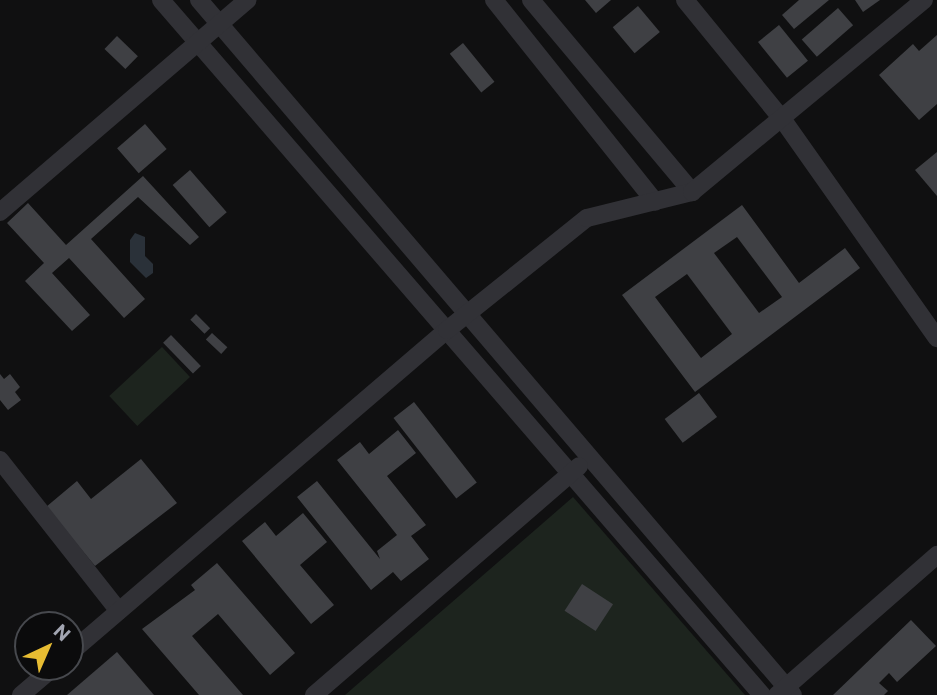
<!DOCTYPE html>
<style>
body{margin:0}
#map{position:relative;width:937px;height:695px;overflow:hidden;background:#101011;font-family:Commissioner,sans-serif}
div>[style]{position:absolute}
.green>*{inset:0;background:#1d241e;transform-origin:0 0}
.water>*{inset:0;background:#2a3139}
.building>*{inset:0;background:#3f4044;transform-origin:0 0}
.minor>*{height:18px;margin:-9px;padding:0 9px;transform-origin:9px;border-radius:9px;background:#313136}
span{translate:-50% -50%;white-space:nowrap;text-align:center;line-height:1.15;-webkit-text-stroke:5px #0b0b0c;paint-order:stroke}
.north{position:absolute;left:14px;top:611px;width:70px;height:70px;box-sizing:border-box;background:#0b0b0c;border:2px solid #47494e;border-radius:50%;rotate:44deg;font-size:19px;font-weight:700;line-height:28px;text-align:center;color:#a2a5b1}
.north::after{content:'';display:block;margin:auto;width:24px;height:32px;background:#e7bc32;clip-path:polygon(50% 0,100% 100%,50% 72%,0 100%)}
</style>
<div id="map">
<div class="green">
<i style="left:162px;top:347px;width:41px;height:72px;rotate:47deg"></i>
<i style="clip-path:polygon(573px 497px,745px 695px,345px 695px)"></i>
</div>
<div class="water">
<i style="clip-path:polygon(135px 233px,145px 237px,145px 256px,153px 264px,153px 273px,146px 278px,130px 262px,130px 240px)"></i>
</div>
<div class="building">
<i style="clip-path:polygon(585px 0,611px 0,596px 13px)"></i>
<i style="clip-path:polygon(799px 0,829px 0,794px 29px,782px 15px)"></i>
<i style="clip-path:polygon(855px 0,880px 0,863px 12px)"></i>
<i style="left:638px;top:6px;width:34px;height:33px;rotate:50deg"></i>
<i style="left:838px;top:8px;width:23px;height:48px;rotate:49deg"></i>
<i style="left:779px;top:25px;width:46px;height:27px;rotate:51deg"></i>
<i style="clip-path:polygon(937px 35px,937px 104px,919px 120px,879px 75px,913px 44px,919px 51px)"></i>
<i style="left:117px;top:36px;width:29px;height:18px;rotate:44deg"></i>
<i style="left:463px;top:43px;width:50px;height:17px;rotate:51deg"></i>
<i style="left:145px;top:124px;width:33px;height:37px;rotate:49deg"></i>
<i style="clip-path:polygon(937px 152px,937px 196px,915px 170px)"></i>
<i style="left:190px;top:170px;width:56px;height:23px;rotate:49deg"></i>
<i style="clip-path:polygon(143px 176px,199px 237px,190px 245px,138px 197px,91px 239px,145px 299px,124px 318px,69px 258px,52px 273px,90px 315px,72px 331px,25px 281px,44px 263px,7px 223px,28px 203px,66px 245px)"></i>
<i style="clip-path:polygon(evenodd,742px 205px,799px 283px,845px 248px,860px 268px,695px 392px,622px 295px,742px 205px,737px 237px,782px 297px,759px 313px,714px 253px,737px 237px,742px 205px,687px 274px,732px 334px,701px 358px,655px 297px,687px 274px)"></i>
<i style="left:196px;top:314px;width:20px;height:8px;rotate:45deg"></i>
<i style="left:212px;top:333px;width:21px;height:9px;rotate:43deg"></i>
<i style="left:171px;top:335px;width:43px;height:11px;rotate:46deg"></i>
<i style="clip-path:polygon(0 374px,4px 379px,10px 374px,20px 387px,15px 392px,21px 400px,8px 410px,0 400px)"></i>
<i style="left:699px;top:393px;width:30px;height:43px;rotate:53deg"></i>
<i style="left:414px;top:402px;width:102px;height:26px;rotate:52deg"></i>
<i style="clip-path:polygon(398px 430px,416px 453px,387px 476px,426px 525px,411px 536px,429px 559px,401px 581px,393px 572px,371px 590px,297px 497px,317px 481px,380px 559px,377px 551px,397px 535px,337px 460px,360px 442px,369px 454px)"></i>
<i style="clip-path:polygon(141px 459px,177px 503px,95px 566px,46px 507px,77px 481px,91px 499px)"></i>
<i style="clip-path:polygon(303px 513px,327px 542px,300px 565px,334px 605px,311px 624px,242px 541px,265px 522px,276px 536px)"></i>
<i style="clip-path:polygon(217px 563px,295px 653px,270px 675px,218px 614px,192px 636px,243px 695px,199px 695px,142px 629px,195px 590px,191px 585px)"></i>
<i style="left:582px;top:584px;width:37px;height:32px;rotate:33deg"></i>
<i style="clip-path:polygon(911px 620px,936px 646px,897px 682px,889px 673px,879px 683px,888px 691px,884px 695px,833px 695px)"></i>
<i style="clip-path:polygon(117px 652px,154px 695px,67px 695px)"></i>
</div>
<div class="minor">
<i style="left:161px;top:0;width:919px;rotate:49.15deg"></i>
<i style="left:199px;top:0;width:914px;rotate:49.48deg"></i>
<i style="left:494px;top:0;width:258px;rotate:51.4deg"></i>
<i style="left:531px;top:0;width:251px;rotate:50deg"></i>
<i style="left:685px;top:0;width:155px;rotate:50.8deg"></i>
<i style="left:783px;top:120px;width:267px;rotate:54.8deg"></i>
<i style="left:0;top:212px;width:326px;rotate:-40.6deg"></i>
<i style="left:0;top:460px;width:192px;rotate:51.8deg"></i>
<i style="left:70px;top:653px;width:496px;rotate:-40.6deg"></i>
<i style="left:447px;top:330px;width:179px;rotate:-38.7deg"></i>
<i style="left:587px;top:218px;width:108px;rotate:-13.9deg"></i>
<i style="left:692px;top:192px;width:301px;rotate:-39.6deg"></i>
<i style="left:21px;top:695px;width:43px;rotate:-40.3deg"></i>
<i style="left:314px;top:695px;width:350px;rotate:-40.8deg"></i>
<i style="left:777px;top:695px;width:213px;rotate:-41.2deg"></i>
</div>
<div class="north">N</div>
</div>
